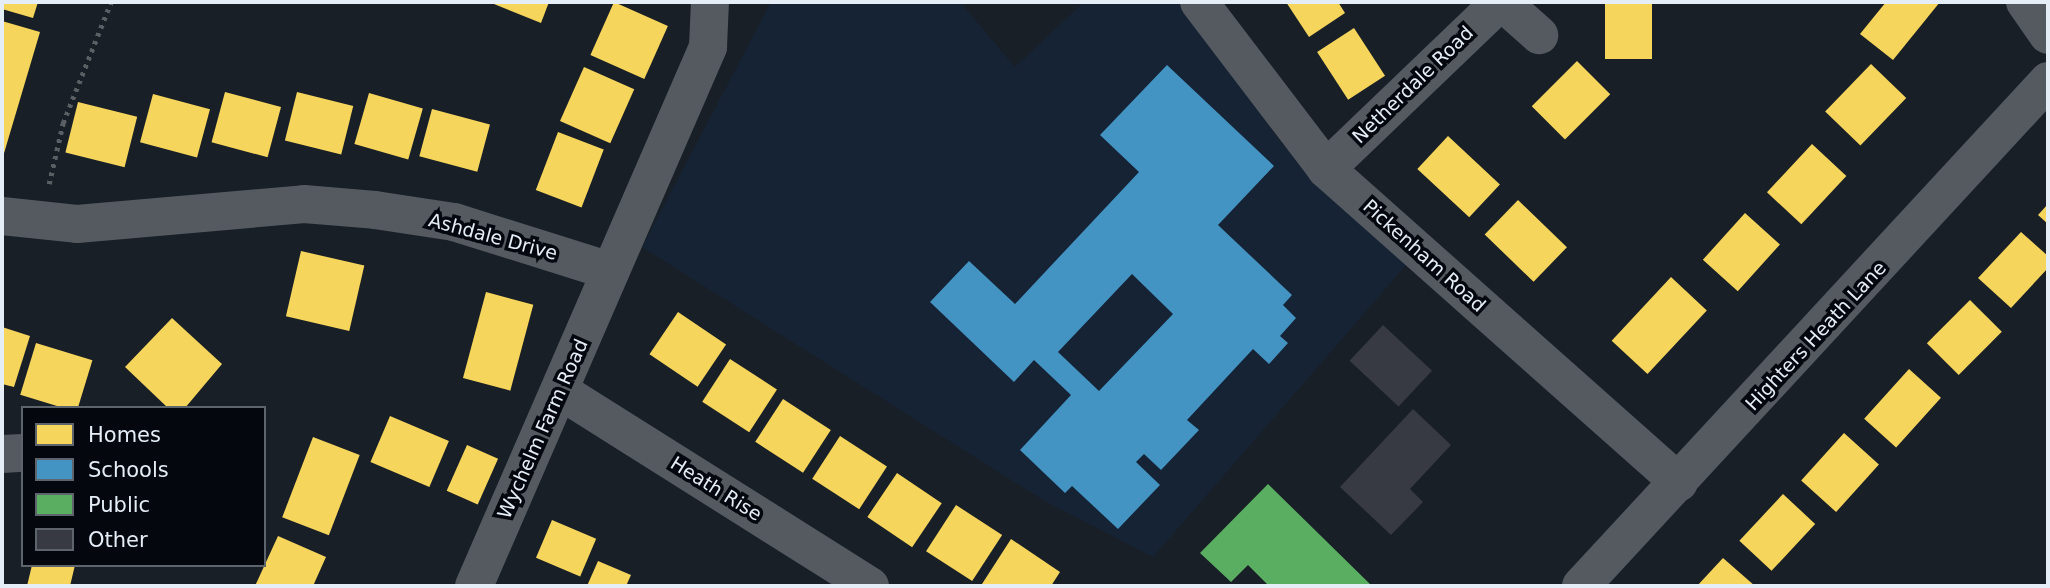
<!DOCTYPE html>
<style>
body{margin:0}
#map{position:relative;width:2050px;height:588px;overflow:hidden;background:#191f26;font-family:"DejaVu Sans",sans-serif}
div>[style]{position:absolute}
.built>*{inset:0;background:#162335}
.homes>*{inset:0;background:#f6d55c;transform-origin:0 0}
.schools>*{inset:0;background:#4393c3}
.public>*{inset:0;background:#5aae61}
.building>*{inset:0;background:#383a43;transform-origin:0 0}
.path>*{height:4.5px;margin-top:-2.25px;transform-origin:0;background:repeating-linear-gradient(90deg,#5a5f64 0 3.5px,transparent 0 8.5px)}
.minor>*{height:38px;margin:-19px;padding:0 19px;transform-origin:19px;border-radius:19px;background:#545a60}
span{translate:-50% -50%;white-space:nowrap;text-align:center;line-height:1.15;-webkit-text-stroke:7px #04080e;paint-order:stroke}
.street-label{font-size:19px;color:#e5edf7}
.frame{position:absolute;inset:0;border:4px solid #e5edf7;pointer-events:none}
.legend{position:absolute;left:21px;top:406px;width:245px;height:161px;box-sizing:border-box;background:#04080e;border:2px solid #5e646b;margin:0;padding:9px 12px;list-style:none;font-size:21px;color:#e5edf7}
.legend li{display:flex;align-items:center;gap:14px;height:35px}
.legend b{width:35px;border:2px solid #5e646b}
</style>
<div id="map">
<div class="built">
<i style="clip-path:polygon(771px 2px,960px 2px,1015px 67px,1084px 2px,1177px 2px,1283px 145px,1406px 265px,1153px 557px,1043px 500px,642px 247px)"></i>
</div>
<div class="homes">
<i style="clip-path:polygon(2px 2px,38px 2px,33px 18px,2px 9px)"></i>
<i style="clip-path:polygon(489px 2px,549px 2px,541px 23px)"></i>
<i style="left:614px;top:2px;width:59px;height:58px;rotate:24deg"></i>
<i style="clip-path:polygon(1286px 2px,1338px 2px,1345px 13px,1309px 37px)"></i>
<i style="left:1605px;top:2px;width:47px;height:57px"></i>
<i style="clip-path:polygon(1886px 2px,1940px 2px,1893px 60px,1860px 34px)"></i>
<i style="clip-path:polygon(2px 21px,40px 32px,2px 160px)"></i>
<i style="left:1354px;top:28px;width:57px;height:44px;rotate:57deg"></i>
<i style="left:1577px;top:61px;width:47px;height:64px;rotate:45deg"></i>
<i style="left:1871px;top:64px;width:49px;height:66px;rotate:44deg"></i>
<i style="left:584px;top:67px;width:55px;height:59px;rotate:24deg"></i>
<i style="left:225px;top:92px;width:58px;height:52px;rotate:15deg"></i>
<i style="left:297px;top:92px;width:58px;height:50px;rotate:14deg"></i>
<i style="left:369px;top:93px;width:56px;height:53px;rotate:16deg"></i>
<i style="left:153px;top:94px;width:59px;height:50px;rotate:15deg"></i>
<i style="left:78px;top:102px;width:61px;height:52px;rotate:14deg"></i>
<i style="left:432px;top:109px;width:60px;height:49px;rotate:15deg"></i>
<i style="left:558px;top:132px;width:49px;height:62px;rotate:21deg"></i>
<i style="left:1448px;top:136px;width:71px;height:45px;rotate:43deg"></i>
<i style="left:1812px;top:144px;width:47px;height:66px;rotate:43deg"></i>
<i style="left:1518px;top:200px;width:68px;height:48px;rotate:44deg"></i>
<i style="clip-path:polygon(2048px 204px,2048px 224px,2038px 215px)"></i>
<i style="left:1745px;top:213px;width:47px;height:63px;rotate:42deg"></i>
<i style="clip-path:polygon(2021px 232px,2048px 256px,2048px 268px,2011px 308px,1978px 278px)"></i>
<i style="left:301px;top:251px;width:65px;height:67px;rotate:13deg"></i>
<i style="left:1671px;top:277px;width:49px;height:87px;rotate:43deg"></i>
<i style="left:486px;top:292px;width:49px;height:89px;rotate:15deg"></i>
<i style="left:1970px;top:300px;width:45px;height:61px;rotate:45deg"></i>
<i style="left:678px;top:312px;width:58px;height:51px;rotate:34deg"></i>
<i style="clip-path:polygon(172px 318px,222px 364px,185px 408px,168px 408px,125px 367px)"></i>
<i style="clip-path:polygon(2px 327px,30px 336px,14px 387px,2px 384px)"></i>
<i style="left:36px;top:343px;width:59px;height:54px;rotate:17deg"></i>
<i style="left:730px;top:359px;width:56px;height:51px;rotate:33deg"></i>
<i style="left:1909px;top:369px;width:43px;height:67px;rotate:42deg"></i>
<i style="left:783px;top:399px;width:57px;height:51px;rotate:33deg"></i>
<i style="left:390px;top:416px;width:64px;height:50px;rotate:23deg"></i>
<i style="left:1844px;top:433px;width:47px;height:64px;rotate:42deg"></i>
<i style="left:840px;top:436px;width:56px;height:51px;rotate:33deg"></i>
<i style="left:313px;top:437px;width:50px;height:86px;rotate:21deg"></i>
<i style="left:467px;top:445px;width:34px;height:50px;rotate:24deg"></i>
<i style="left:897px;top:473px;width:54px;height:53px;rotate:34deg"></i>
<i style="left:1783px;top:494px;width:44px;height:64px;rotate:43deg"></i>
<i style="left:956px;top:505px;width:55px;height:55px;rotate:33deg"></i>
<i style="left:552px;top:520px;width:48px;height:41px;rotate:23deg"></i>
<i style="clip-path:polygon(278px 536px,326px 557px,313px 586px,255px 586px)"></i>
<i style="clip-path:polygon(1011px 539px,1060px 572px,1051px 586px,982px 584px)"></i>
<i style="clip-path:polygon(1723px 558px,1755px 586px,1697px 586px)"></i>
<i style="clip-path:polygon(598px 561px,631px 575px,626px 586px,587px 586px)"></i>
<i style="clip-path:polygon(32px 565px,75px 565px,70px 586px,27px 586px)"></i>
</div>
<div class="schools">
<i style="clip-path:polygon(evenodd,1167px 65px,1274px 166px,1218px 225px,1292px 295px,1283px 305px,1296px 318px,1280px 336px,1288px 343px,1269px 364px,1253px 349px,1187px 420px,1199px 430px,1161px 470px,1144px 454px,1136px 462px,1160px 485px,1118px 529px,1072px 486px,1065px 493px,1020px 450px,1071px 395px,1034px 360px,1014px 382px,930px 302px,969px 261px,1015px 304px,1139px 172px,1100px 135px,1167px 65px,1132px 274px,1173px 314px,1099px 391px,1058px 352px,1132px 274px)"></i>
</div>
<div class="public">
<i style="clip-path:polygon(1268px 484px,1372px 586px,1269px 586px,1248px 565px,1231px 582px,1200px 553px)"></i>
</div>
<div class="building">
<i style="left:1383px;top:325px;width:67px;height:49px;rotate:43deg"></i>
<i style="clip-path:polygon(1413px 409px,1451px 445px,1410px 489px,1423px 502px,1391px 535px,1340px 487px)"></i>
</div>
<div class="path">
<i style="left:49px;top:184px;width:63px;rotate:-77.1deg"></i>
<i style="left:63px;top:123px;width:130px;rotate:-68.4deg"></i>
</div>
<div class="minor">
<i style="left:1199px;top:2px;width:210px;rotate:52.7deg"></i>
<i style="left:1326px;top:169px;width:472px;rotate:41.6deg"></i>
<i style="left:1502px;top:2px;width:50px;rotate:41.7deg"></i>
<i style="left:2025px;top:2px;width:40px;rotate:55.1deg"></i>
<i style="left:1326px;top:169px;width:241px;rotate:-43.8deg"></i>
<i style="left:2px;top:216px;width:75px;rotate:6.1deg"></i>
<i style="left:77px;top:224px;width:228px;rotate:-5deg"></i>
<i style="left:304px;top:204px;width:71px;rotate:4.8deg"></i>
<i style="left:375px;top:210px;width:80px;rotate:8.6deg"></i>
<i style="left:454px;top:222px;width:164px;rotate:17.4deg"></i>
<i style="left:562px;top:392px;width:364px;rotate:32.2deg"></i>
<i style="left:2px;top:454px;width:21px;rotate:-3deg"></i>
<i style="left:474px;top:586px;width:588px;rotate:-66.53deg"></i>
<i style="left:708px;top:47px;width:45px;rotate:-87.5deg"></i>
<i style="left:1581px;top:586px;width:688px;rotate:-47.24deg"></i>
</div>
<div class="street-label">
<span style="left:1413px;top:85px;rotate:-44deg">Netherdale Road</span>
<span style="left:493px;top:237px;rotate:15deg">Ashdale Drive</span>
<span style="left:1424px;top:256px;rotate:42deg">Pickenham Road</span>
<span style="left:1816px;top:336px;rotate:-47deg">Highters Heath Lane</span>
<span style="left:543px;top:429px;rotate:-66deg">Wychelm Farm Road</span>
<span style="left:716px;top:489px;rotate:32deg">Heath Rise</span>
</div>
<div class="frame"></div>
<ul class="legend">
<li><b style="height:19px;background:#f6d55c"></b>Homes</li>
<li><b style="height:19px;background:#4393c3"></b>Schools</li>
<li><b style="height:19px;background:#5aae61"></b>Public</li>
<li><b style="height:19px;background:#383a43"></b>Other</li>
</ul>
</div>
